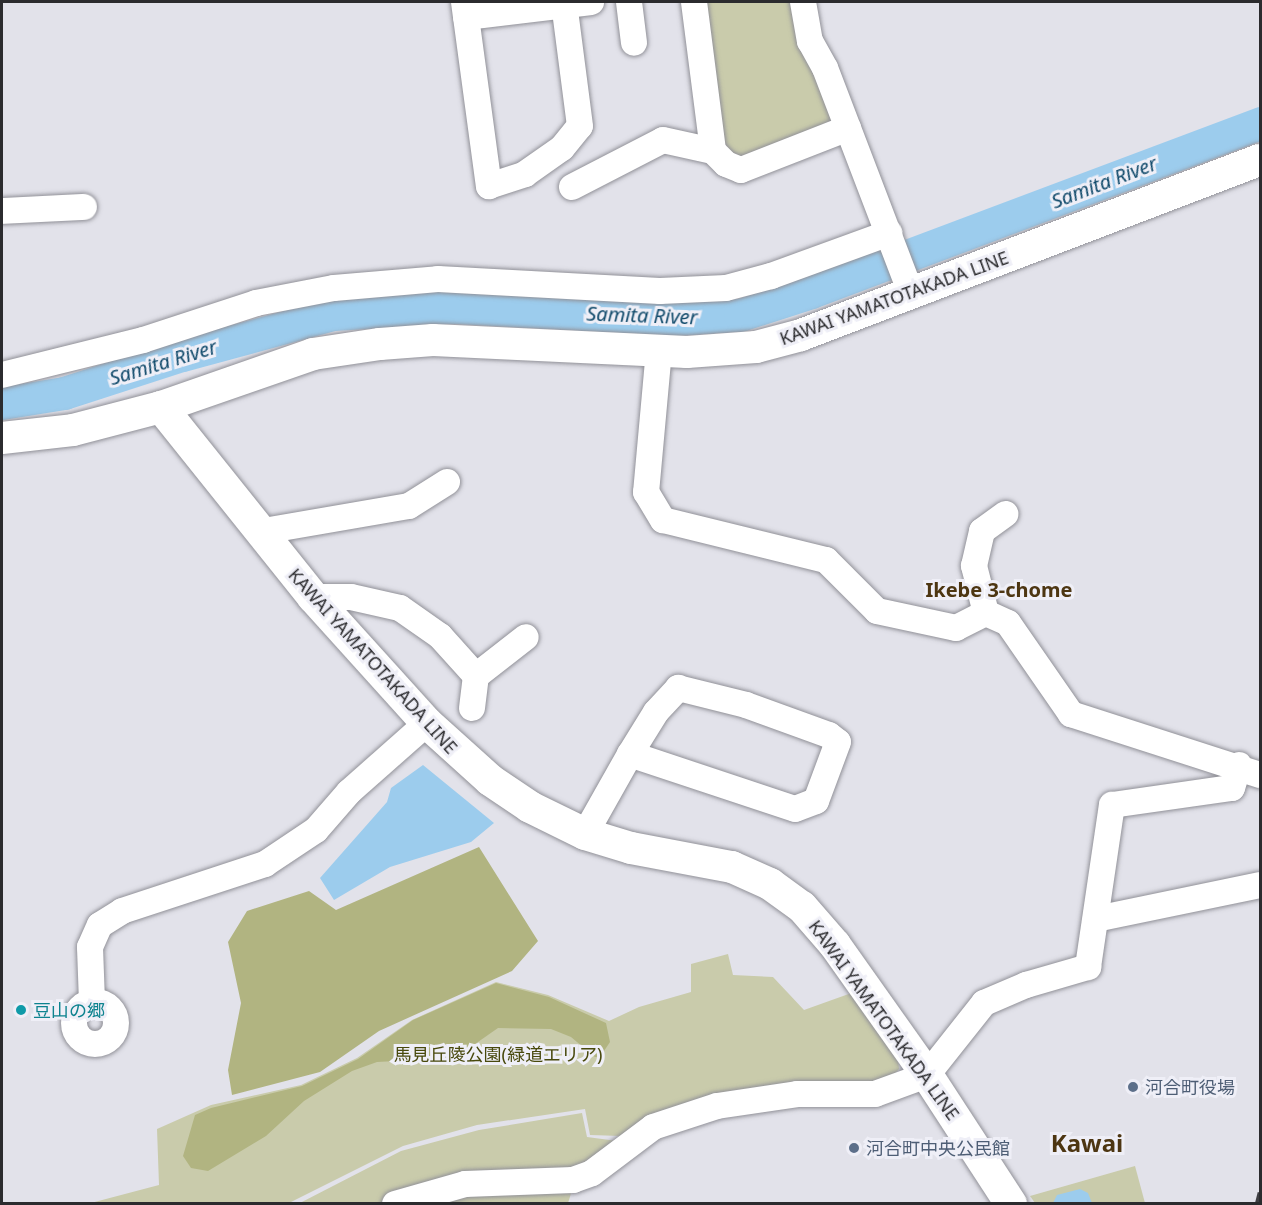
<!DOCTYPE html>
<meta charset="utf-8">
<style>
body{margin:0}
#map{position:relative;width:1262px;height:1205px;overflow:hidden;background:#e2e2ea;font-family:"Noto Sans","Noto Sans JP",sans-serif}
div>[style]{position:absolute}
.green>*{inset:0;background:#c9cbab}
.forest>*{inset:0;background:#b1b481}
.water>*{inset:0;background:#9ccced}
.river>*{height:33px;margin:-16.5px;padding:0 16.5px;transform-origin:16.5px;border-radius:16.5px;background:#9ccced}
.roads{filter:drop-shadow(0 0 2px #919198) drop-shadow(0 0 2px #919198)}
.minor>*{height:26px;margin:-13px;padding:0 13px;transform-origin:13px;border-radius:13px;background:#fff}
.minor>.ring{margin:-13px;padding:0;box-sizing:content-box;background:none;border:26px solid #fff;border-radius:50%}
.major>*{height:32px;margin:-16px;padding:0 16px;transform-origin:16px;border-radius:16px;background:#fff}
.rail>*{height:4.5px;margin-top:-2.25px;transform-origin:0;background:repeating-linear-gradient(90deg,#3e3e42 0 12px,transparent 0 18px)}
.dots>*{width:16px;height:16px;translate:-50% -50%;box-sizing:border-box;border:3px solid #efeff7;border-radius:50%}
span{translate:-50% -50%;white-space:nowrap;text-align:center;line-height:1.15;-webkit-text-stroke:6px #efeff7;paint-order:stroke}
.street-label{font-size:18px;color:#2b2b2e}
.culture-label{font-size:18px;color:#0d838f}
.left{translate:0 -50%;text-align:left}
.park-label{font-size:18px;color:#48490c}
.service-label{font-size:18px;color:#4e5e75}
.water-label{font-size:20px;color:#104a6b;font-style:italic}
.neighbourhood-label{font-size:20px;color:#4d3612;font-weight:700}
.district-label{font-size:24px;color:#4d3612;font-weight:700}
.frame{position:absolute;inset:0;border:3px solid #2b2b2e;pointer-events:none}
</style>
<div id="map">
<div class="green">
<i style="clip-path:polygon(704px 2px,795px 2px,834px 114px,829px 126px,747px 161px,723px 152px)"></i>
<i style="clip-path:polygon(728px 954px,733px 975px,773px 977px,804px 1010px,857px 991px,897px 1048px,899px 1069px,886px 1084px,621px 1136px,590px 1135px,585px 1109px,477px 1125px,403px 1146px,289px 1203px,87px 1204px,159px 1185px,157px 1129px,211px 1105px,301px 1085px,357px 1058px,412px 1020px,496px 982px,548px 995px,609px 1021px,639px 1007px,691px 992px,691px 964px)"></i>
<i style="clip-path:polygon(582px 1113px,587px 1137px,617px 1141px,578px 1172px,568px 1203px,298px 1204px,401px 1151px,479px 1130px)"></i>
<i style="clip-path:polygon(1135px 1166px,1145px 1203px,1035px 1203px,1030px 1196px)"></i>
</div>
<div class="forest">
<i style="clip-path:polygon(479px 847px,538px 941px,512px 971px,379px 1031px,320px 1072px,232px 1095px,228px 1070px,241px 1003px,228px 942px,247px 911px,309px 891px,336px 910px)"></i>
<i style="clip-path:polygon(496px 983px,549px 997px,606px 1023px,610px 1042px,600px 1057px,595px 1057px,571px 1037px,551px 1029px,498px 1028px,455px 1058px,377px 1062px,352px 1071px,304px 1101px,266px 1136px,208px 1171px,191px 1168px,183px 1156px,195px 1115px,211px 1108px,302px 1086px,358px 1059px,413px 1020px)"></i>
</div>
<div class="water">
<i style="clip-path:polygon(423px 765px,494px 823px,471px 842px,390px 867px,334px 900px,320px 878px,387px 802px,391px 788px)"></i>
<i style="clip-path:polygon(1080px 1189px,1088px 1193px,1092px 1203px,1053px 1203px,1057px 1195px)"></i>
</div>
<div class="river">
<i style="left:2px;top:403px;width:63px;rotate:-9.2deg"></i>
<i style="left:64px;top:393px;width:124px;rotate:-17.9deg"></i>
<i style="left:182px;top:355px;width:156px;rotate:-15.2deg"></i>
<i style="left:333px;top:314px;width:121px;rotate:-3.3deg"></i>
<i style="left:454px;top:307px;width:222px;rotate:3.1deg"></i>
<i style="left:676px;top:319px;width:64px;rotate:-3.6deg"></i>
<i style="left:740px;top:315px;width:75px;rotate:-17.9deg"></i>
<i style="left:811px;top:292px;width:480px;rotate:-20.6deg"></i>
</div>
<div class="roads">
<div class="minor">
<i style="left:464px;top:2px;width:186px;rotate:82.3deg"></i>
<i style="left:489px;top:186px;width:38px;rotate:-18deg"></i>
<i style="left:525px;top:174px;width:45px;rotate:-35.1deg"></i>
<i style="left:562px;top:148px;width:28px;rotate:-51deg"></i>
<i style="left:580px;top:126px;width:125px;rotate:-97.4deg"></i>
<i style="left:629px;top:2px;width:41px;rotate:83deg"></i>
<i style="left:694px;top:2px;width:150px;rotate:82.7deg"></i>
<i style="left:713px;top:151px;width:18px;rotate:45deg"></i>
<i style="left:726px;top:164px;width:16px;rotate:22deg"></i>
<i style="left:741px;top:170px;width:115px;rotate:-21.4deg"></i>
<i style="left:803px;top:2px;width:40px;rotate:80deg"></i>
<i style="left:810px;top:41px;width:31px;rotate:61deg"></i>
<i style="left:825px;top:68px;width:241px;rotate:69.1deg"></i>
<i style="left:466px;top:17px;width:126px;rotate:-6.8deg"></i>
<i style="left:572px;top:187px;width:102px;rotate:-27.3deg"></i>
<i style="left:663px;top:140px;width:51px;rotate:12.4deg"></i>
<i style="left:2px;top:211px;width:82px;rotate:-2.8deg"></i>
<i style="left:659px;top:350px;width:143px;rotate:95.2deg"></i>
<i style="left:646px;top:492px;width:33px;rotate:59deg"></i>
<i style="left:663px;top:520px;width:168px;rotate:13.8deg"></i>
<i style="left:826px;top:560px;width:72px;rotate:45deg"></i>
<i style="left:877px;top:611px;width:81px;rotate:12.1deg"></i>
<i style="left:956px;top:628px;width:34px;rotate:-27deg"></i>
<i style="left:986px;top:613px;width:24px;rotate:24deg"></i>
<i style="left:1008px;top:623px;width:111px;rotate:55.3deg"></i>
<i style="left:1071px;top:714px;width:199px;rotate:17.9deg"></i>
<i style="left:2px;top:375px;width:145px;rotate:-13.9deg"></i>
<i style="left:143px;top:340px;width:119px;rotate:-18.1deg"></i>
<i style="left:256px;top:303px;width:79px;rotate:-10.9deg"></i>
<i style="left:334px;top:288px;width:104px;rotate:-4.9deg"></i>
<i style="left:438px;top:279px;width:222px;rotate:3.1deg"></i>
<i style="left:660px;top:291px;width:66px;rotate:-2.6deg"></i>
<i style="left:726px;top:288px;width:47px;rotate:-14.9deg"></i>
<i style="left:771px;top:276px;width:126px;rotate:-20deg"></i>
<i style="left:258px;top:532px;width:153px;rotate:-9.8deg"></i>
<i style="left:409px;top:506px;width:45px;rotate:-32.3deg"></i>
<i style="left:313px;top:597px;width:38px"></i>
<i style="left:351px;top:597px;width:50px;rotate:12.7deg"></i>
<i style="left:400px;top:608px;width:49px;rotate:35deg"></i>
<i style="left:440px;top:636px;width:54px;rotate:48deg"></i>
<i style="left:476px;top:676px;width:63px;rotate:-38deg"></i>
<i style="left:986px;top:613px;width:49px;rotate:-104.3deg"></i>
<i style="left:974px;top:566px;width:36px;rotate:-77deg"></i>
<i style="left:982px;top:531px;width:29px;rotate:-36deg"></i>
<i style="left:472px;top:708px;width:32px;rotate:-83deg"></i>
<i style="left:585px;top:834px;width:92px;rotate:-60.6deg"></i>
<i style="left:630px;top:754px;width:49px;rotate:-58.2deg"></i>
<i style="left:656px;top:712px;width:33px;rotate:-47deg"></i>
<i style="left:678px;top:688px;width:70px;rotate:14deg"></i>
<i style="left:746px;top:705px;width:88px;rotate:19.9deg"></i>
<i style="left:829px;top:735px;width:11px;rotate:38deg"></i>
<i style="left:838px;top:742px;width:63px;rotate:110.4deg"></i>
<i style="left:816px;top:801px;width:22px;rotate:159deg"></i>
<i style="left:795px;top:809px;width:174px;rotate:-161.6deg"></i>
<i style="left:1096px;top:919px;width:167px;rotate:-11.7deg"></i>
<i class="ring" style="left:74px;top:1002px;width:16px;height:16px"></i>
<i style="left:92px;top:1002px;width:55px;rotate:-92.1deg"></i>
<i style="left:90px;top:947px;width:24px;rotate:-66deg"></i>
<i style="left:100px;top:925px;width:26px;rotate:-32deg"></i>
<i style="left:122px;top:911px;width:151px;rotate:-18.2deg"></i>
<i style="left:265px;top:864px;width:61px;rotate:-33.7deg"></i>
<i style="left:316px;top:830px;width:50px;rotate:-49deg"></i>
<i style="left:349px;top:792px;width:104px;rotate:-41.5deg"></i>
<i style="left:395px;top:1204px;width:73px;rotate:-15.9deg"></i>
<i style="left:465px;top:1184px;width:108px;rotate:-2.1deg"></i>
<i style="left:573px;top:1180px;width:20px;rotate:-20deg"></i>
<i style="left:592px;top:1173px;width:76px;rotate:-37deg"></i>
<i style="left:653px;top:1127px;width:67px;rotate:-18.2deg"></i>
<i style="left:717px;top:1106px;width:81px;rotate:-8.5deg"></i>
<i style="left:797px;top:1094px;width:78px"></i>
<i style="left:875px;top:1094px;width:55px;rotate:-20.1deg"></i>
<i style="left:927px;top:1075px;width:92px;rotate:-51.6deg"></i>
<i style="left:984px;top:1003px;width:46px;rotate:-23.2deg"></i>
<i style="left:1026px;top:985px;width:65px;rotate:-16.2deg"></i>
<i style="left:1088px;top:967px;width:164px;rotate:-81.6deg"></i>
<i style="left:1112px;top:805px;width:121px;rotate:-8.1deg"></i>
<i style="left:1232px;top:788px;width:24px;rotate:-73deg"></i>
</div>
<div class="major">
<i style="left:161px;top:407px;width:243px;rotate:51.3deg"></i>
<i style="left:313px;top:597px;width:170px;rotate:47.9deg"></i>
<i style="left:427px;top:723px;width:85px;rotate:42.1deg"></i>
<i style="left:490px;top:780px;width:48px;rotate:34deg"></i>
<i style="left:530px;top:807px;width:61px;rotate:26.1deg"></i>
<i style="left:585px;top:834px;width:48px;rotate:16.9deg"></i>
<i style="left:631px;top:848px;width:103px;rotate:10.7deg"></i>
<i style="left:732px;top:867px;width:42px;rotate:24.1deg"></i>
<i style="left:770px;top:884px;width:39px;rotate:36deg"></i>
<i style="left:802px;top:907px;width:50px;rotate:49deg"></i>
<i style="left:835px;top:945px;width:159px;rotate:54.7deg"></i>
<i style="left:927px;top:1075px;width:154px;rotate:56.9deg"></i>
<i style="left:2px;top:438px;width:71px;rotate:-6.4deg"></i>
<i style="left:73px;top:430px;width:91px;rotate:-14.6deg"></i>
<i style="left:161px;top:407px;width:161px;rotate:-19.2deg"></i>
<i style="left:313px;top:354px;width:68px;rotate:-8.5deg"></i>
<i style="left:380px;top:344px;width:53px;rotate:-4.3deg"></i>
<i style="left:433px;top:340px;width:254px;rotate:2.7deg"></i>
<i style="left:687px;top:352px;width:69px;rotate:-4.1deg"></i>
<i style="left:756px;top:347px;width:47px;rotate:-14.9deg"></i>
<i style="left:801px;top:335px;width:491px;rotate:-20.9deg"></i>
</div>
</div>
<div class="rail">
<i style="left:1257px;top:1204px;width:12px;rotate:-76deg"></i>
</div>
<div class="dots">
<i style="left:21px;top:1010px;background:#0f9aa8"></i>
<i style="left:1133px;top:1087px;background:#5c6f8a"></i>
<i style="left:854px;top:1148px;background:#5c6f8a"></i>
</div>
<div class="street-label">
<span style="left:894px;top:298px;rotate:-20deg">KAWAI YAMATOTAKADA LINE</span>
<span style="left:373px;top:661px;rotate:48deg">KAWAI YAMATOTAKADA LINE</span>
<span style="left:884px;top:1020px;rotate:54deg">KAWAI YAMATOTAKADA LINE</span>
</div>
<div class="culture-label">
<span class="left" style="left:33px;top:1010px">豆山の郷</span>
</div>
<div class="park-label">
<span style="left:498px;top:1054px">馬見丘陵公園(緑道エリア)</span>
</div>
<div class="service-label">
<span class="left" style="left:1145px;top:1087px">河合町役場</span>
<span class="left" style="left:866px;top:1148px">河合町中央公民館</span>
</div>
<div class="water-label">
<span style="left:1104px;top:182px;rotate:-21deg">Samita River</span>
<span style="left:642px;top:315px;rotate:2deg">Samita River</span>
<span style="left:163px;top:362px;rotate:-17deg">Samita River</span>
</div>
<div class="neighbourhood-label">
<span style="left:999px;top:589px">Ikebe 3-chome</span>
</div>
<div class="district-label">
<span style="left:1087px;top:1143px">Kawai</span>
</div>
<div class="frame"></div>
</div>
